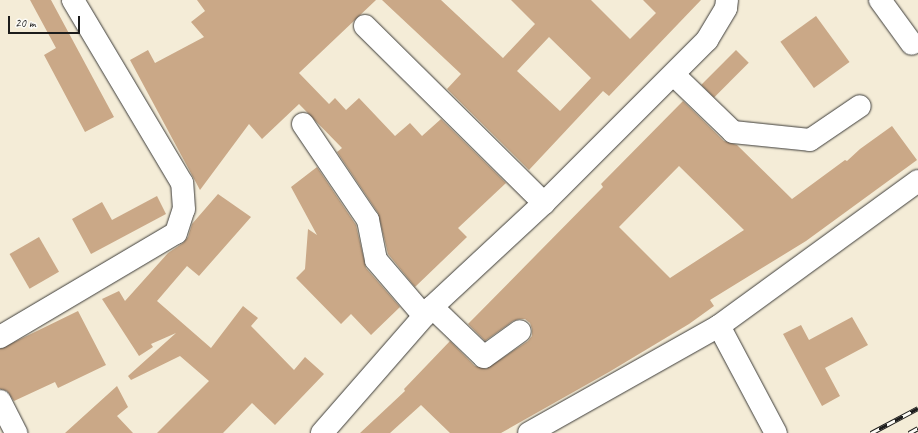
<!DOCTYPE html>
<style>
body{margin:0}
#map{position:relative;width:918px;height:433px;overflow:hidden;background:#f4ecd7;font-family:Caveat,sans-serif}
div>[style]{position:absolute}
.building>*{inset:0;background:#caa887;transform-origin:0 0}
.roads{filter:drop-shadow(0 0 1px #3c3b38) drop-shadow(0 0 1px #3c3b38)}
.minor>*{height:22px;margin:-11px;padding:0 11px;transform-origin:11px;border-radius:11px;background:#fff}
.rail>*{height:4.5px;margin-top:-2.25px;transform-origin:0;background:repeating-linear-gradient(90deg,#fdfcf7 0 9px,#1c1c1c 0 18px);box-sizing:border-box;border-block:1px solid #1c1c1c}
span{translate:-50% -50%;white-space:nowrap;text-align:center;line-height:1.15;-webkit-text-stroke:3px #fdfcf7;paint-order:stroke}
.scale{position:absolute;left:8px;top:16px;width:72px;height:18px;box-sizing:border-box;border:2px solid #1c1c1c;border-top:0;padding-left:5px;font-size:12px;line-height:14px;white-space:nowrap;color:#1c1c1c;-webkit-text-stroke:3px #fdfcf7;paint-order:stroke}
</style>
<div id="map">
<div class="building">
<i style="clip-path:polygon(30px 0,51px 0,114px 117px,85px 132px,44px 55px,56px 48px)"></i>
<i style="clip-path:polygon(197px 0,376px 0,299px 73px,329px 104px,335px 98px,346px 110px,359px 98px,395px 136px,410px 123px,422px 136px,441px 119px,506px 183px,458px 228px,467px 237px,415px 287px,388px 254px,378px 213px,337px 152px,342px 148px,299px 104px,262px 139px,249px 124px,200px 190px,130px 60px,148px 50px,155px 63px,204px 37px,191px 22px,205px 11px)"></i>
<i style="clip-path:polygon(evenodd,382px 0,441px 0,503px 58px,535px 24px,511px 0,591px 0,630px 39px,656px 13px,643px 0,701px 0,609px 96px,603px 91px,529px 170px,447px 89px,461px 74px,382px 0,549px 37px,591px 78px,560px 111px,517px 71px,549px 37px)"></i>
<i style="left:816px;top:16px;width:57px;height:44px;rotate:54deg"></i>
<i style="left:736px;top:50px;width:18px;height:49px;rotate:45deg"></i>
<i style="clip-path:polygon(evenodd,683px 101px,724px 141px,737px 145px,792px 199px,845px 160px,847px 161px,860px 149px,892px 126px,917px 160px,806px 241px,710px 300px,714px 306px,689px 324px,609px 372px,501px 433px,450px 433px,421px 405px,390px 433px,360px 433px,405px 391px,404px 389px,450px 341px,475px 366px,486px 369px,528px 341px,532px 336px,532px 329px,530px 323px,525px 319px,519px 319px,513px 321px,485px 341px,468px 324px,603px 187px,601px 184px,683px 101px,679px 166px,744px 230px,670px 278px,619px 227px,679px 166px)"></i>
<i style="clip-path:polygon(317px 167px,356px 225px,366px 268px,400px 307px,371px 335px,351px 314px,341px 324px,296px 278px,305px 269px,308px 229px,317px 235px,291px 187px)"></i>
<i style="clip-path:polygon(218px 194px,251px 217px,199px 276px,187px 266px,157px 301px,211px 348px,243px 306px,258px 318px,251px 326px,294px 370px,305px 357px,324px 374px,275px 425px,252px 403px,223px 433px,157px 433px,209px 381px,180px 356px,131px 380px,128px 376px,176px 333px,151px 344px,153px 347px,139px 356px,102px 299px,119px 291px,125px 301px,168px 253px,183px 243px,188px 237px,192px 224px)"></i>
<i style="clip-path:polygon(157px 196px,166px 214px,91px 254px,72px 219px,102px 202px,112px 220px)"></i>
<i style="left:39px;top:237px;width:40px;height:34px;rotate:60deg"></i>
<i style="clip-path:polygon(78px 311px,106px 365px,58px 388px,55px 382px,14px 401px,7px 391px,0 389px,0 349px)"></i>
<i style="clip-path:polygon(852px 317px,868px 345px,825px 368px,840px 396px,822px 406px,783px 334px,801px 325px,809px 340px)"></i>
<i style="clip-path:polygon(117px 386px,128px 407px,117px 416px,133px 433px,65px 433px)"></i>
</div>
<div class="roads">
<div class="minor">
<i style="left:880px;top:0;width:54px;rotate:54deg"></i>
<i style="left:365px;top:26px;width:252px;rotate:44.7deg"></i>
<i style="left:674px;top:75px;width:82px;rotate:44deg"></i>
<i style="left:733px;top:132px;width:77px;rotate:5.9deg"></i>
<i style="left:810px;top:140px;width:60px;rotate:-34.2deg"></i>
<i style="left:303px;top:124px;width:116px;rotate:55.9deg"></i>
<i style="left:368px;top:220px;width:41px;rotate:78.7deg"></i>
<i style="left:376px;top:260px;width:74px;rotate:49.4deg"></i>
<i style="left:432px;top:307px;width:72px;rotate:43.9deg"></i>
<i style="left:484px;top:357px;width:44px;rotate:-35.8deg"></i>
<i style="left:719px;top:326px;width:121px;rotate:62deg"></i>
<i style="left:0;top:337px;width:204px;rotate:-30.6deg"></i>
<i style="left:176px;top:233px;width:25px;rotate:-72deg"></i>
<i style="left:184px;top:209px;width:26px;rotate:-94deg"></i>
<i style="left:182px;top:183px;width:213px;rotate:-120.8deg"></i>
<i style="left:0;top:401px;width:36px;rotate:63deg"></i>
<i style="left:322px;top:433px;width:167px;rotate:-48.9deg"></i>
<i style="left:432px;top:307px;width:153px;rotate:-42.9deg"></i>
<i style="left:544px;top:203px;width:231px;rotate:-45deg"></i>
<i style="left:707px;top:40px;width:37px;rotate:-59deg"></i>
<i style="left:726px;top:8px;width:8px;rotate:-83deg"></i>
<i style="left:529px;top:433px;width:218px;rotate:-29.4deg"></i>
<i style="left:719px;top:326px;width:246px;rotate:-36.1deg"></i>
</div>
</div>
<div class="rail">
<i style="left:871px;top:433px;width:53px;rotate:-28deg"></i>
<i style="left:909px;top:433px;width:10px;rotate:-29deg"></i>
</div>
<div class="scale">20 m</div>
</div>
